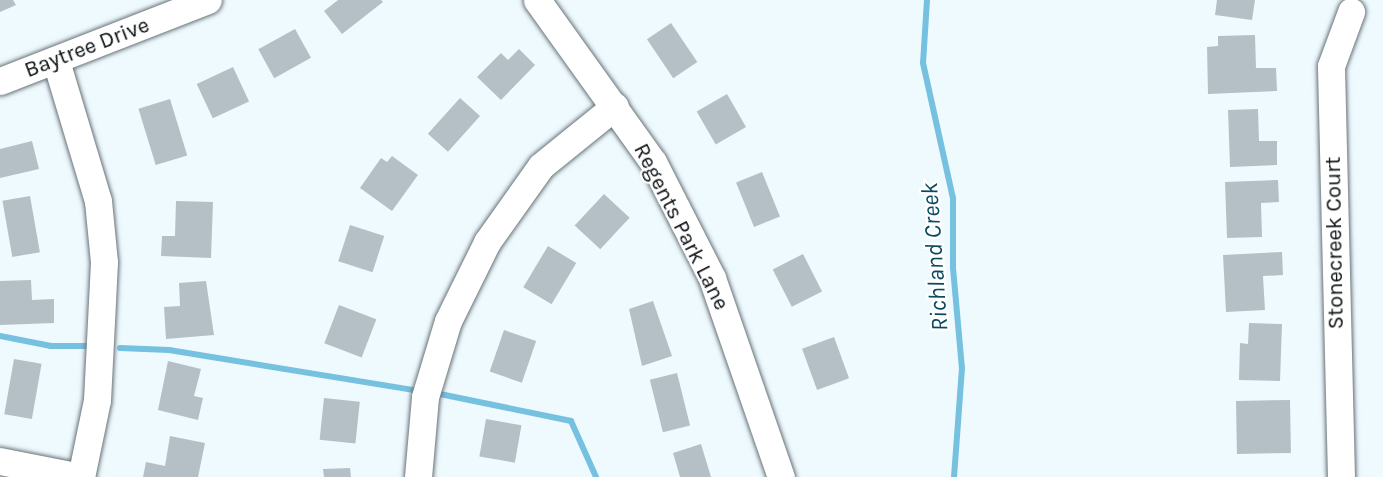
<!DOCTYPE html>
<style>
body{margin:0}
#map{position:relative;width:1383px;height:477px;overflow:hidden;background:#effaff;font-family:Karla,sans-serif}
div>[style]{position:absolute}
.stream>*{height:6px;margin:-3px;padding:0 3px;transform-origin:3px;border-radius:3px;background:#76c0e0}
.building>*{inset:0;background:#b4c0c6;transform-origin:0 0}
.roads{filter:drop-shadow(0 0 2px #677378) drop-shadow(0 0 2px #677378)}
.minor>*{height:27px;margin:-13.5px;padding:0 13.5px;transform-origin:13.5px;border-radius:13.5px;background:#fff}
span{translate:-50% -50%;white-space:nowrap;text-align:center;line-height:1.15;-webkit-text-stroke:4.5px #fff;paint-order:stroke}
.street-label{font-size:22px;color:#0c1012}
.water-label{font-size:24px;color:#0a4a60;font-style:italic}
</style>
<div id="map">
<div class="stream">
<i style="left:927px;top:0;width:63px;rotate:93.6deg"></i>
<i style="left:923px;top:63px;width:138px;rotate:77.5deg"></i>
<i style="left:953px;top:198px;width:70px;rotate:90deg"></i>
<i style="left:953px;top:268px;width:100px;rotate:84.9deg"></i>
<i style="left:962px;top:368px;width:109px;rotate:94.2deg"></i>
<i style="left:0;top:336px;width:52px;rotate:11.1deg"></i>
<i style="left:51px;top:346px;width:35px"></i>
<i style="left:120px;top:348px;width:49px;rotate:2.3deg"></i>
<i style="left:169px;top:350px;width:253px;rotate:9.3deg"></i>
<i style="left:435px;top:393px;width:139px;rotate:11.6deg"></i>
<i style="left:571px;top:421px;width:61px;rotate:65.9deg"></i>
</div>
<div class="building">
<i style="clip-path:polygon(0 0,13px 0,16px 5px,0 12px)"></i>
<i style="clip-path:polygon(338px 0,381px 0,383px 2px,342px 34px,324px 11px)"></i>
<i style="clip-path:polygon(1217px 0,1255px 0,1252px 20px,1215px 15px)"></i>
<i style="left:671px;top:23px;width:47px;height:29px;rotate:56deg"></i>
<i style="left:295px;top:29px;width:33px;height:42px;rotate:61deg"></i>
<i style="clip-path:polygon(1255px 35px,1256px 68px,1276px 68px,1277px 91px,1208px 94px,1207px 47px,1218px 46px,1218px 36px)"></i>
<i style="clip-path:polygon(519px 49px,535px 65px,501px 100px,477px 77px,501px 53px,508px 60px)"></i>
<i style="left:233px;top:67px;width:38px;height:40px;rotate:65deg"></i>
<i style="left:727px;top:94px;width:38px;height:35px;rotate:60deg"></i>
<i style="left:460px;top:98px;width:27px;height:48px;rotate:42deg"></i>
<i style="left:170px;top:99px;width:59px;height:33px;rotate:73deg"></i>
<i style="clip-path:polygon(1258px 109px,1259px 141px,1277px 141px,1277px 165px,1230px 167px,1228px 110px)"></i>
<i style="clip-path:polygon(32px 141px,39px 169px,0 178px,0 149px)"></i>
<i style="clip-path:polygon(392px 156px,418px 175px,392px 211px,360px 188px,381px 158px,387px 162px)"></i>
<i style="left:762px;top:172px;width:48px;height:28px;rotate:68deg"></i>
<i style="clip-path:polygon(1278px 180px,1279px 202px,1261px 203px,1262px 237px,1227px 238px,1225px 182px)"></i>
<i style="left:604px;top:194px;width:35px;height:43px;rotate:43deg"></i>
<i style="left:30px;top:196px;width:57px;height:28px;rotate:80deg"></i>
<i style="clip-path:polygon(176px 201px,213px 202px,211px 258px,161px 256px,162px 236px,175px 236px)"></i>
<i style="left:350px;top:225px;width:36px;height:38px;rotate:18deg"></i>
<i style="left:548px;top:246px;width:33px;height:48px;rotate:31deg"></i>
<i style="clip-path:polygon(1282px 252px,1283px 275px,1263px 276px,1265px 310px,1226px 312px,1223px 255px)"></i>
<i style="left:803px;top:254px;width:42px;height:34px;rotate:63deg"></i>
<i style="clip-path:polygon(31px 280px,32px 300px,54px 299px,54px 323px,0 325px,0 281px)"></i>
<i style="clip-path:polygon(206px 281px,214px 335px,166px 339px,164px 307px,180px 306px,179px 283px)"></i>
<i style="clip-path:polygon(653px 301px,672px 356px,642px 366px,629px 309px)"></i>
<i style="left:339px;top:305px;width:40px;height:41px;rotate:21deg"></i>
<i style="clip-path:polygon(1249px 323px,1282px 324px,1280px 381px,1239px 380px,1240px 343px,1248px 344px)"></i>
<i style="left:504px;top:330px;width:34px;height:44px;rotate:19deg"></i>
<i style="left:834px;top:337px;width:44px;height:34px;rotate:70deg"></i>
<i style="left:14px;top:359px;width:28px;height:56px;rotate:10deg"></i>
<i style="clip-path:polygon(168px 361px,201px 369px,194px 396px,203px 398px,198px 420px,158px 410px)"></i>
<i style="left:677px;top:373px;width:54px;height:28px;rotate:76deg"></i>
<i style="left:324px;top:398px;width:36px;height:42px;rotate:6deg"></i>
<i style="left:1290px;top:400px;width:53px;height:54px;rotate:89deg"></i>
<i style="left:486px;top:419px;width:36px;height:38px;rotate:10deg"></i>
<i style="clip-path:polygon(170px 436px,205px 443px,198px 477px,143px 477px,146px 462px,165px 466px)"></i>
<i style="clip-path:polygon(701px 444px,711px 477px,680px 477px,673px 453px)"></i>
<i style="clip-path:polygon(350px 468px,351px 477px,324px 477px,323px 469px)"></i>
</div>
<div class="roads">
<div class="minor">
<i style="left:537px;top:0;width:199px;rotate:54.4deg"></i>
<i style="left:653px;top:162px;width:130px;rotate:63deg"></i>
<i style="left:712px;top:278px;width:211px;rotate:70.9deg"></i>
<i style="left:56px;top:61px;width:146px;rotate:73.3deg"></i>
<i style="left:98px;top:201px;width:61px;rotate:84.4deg"></i>
<i style="left:104px;top:262px;width:138px;rotate:92.9deg"></i>
<i style="left:97px;top:400px;width:79px;rotate:101.7deg"></i>
<i style="left:0;top:81px;width:223px;rotate:-21.3deg"></i>
<i style="left:0;top:461px;width:83px;rotate:11.2deg"></i>
<i style="left:418px;top:477px;width:80px;rotate:-85deg"></i>
<i style="left:425px;top:397px;width:79px;rotate:-73.2deg"></i>
<i style="left:448px;top:321px;width:88px;rotate:-63.7deg"></i>
<i style="left:487px;top:242px;width:93px;rotate:-54.6deg"></i>
<i style="left:541px;top:166px;width:95px;rotate:-39deg"></i>
<i style="left:1341px;top:477px;width:411px;rotate:-91.4deg"></i>
<i style="left:1331px;top:66px;width:58px;rotate:-69.7deg"></i>
</div>
</div>
<div class="street-label">
<span style="left:87px;top:48px;rotate:-21deg">Baytree Drive</span>
<span style="left:681px;top:227px;rotate:63deg">Regents Park Lane</span>
<span style="left:1335px;top:243px;rotate:-91deg">Stonecreek Court</span>
</div>
<div class="water-label">
<span style="left:935px;top:257px;rotate:-94deg">Richland Creek</span>
</div>
</div>
